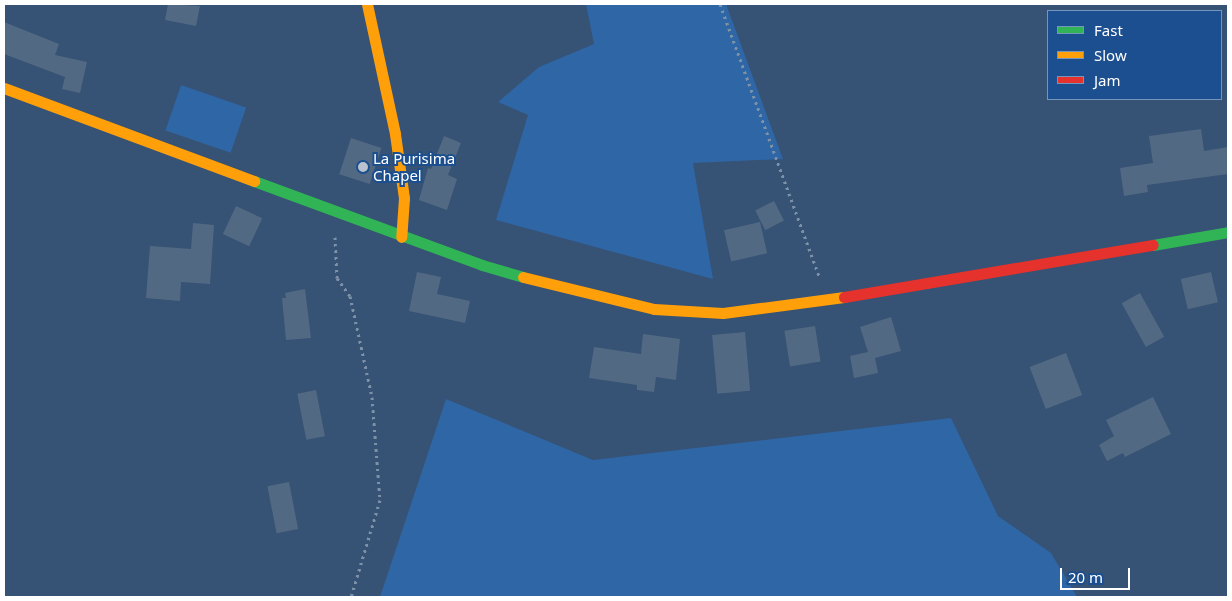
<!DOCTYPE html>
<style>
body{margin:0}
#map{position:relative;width:1232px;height:601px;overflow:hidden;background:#365274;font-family:"Noto Sans",sans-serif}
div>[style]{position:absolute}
.green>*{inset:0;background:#2f66a5;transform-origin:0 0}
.building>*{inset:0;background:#526984;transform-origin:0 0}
.path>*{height:3px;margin-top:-1.5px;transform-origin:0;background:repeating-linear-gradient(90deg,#7d92a8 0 2.5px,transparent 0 6.5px)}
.fast>*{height:11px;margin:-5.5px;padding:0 5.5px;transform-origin:5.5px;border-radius:5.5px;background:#30b455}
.slow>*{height:11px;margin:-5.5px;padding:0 5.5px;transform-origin:5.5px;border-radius:5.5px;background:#ff9f0a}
.jam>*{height:11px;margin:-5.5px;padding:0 5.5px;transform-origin:5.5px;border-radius:5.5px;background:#e5322d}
.dots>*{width:14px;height:14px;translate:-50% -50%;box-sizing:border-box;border:2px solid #1b4f8f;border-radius:50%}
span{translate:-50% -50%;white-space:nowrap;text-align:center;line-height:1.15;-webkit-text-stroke:4px #1b4f8f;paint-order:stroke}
.poi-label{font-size:15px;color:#fff}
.left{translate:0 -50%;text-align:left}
.frame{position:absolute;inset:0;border:5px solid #fff;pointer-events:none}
.legend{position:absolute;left:1047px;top:10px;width:175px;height:90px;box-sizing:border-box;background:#1b4f8f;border:1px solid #7695bc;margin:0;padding:6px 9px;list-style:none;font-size:15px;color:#fff}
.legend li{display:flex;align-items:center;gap:10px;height:25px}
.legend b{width:25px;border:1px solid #7695bc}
.scale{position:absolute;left:1060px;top:568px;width:70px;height:22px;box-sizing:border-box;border:2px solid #fff;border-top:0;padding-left:6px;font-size:15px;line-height:18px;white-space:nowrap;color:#fff;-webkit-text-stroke:4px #1b4f8f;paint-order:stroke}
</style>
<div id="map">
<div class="green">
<i style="clip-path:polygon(586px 4px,726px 4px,783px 159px,693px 163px,713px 279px,496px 220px,528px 115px,498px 102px,539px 67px,594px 44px)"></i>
<i style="left:181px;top:85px;width:69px;height:48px;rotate:19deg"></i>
<i style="clip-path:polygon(446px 399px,593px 460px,951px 418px,998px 516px,1051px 553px,1077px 597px,380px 597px)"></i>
</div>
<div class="building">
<i style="clip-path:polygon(168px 4px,200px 6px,196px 26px,165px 20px)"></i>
<i style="clip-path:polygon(4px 22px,59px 44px,55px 55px,87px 62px,80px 93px,62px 89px,65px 77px,4px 54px)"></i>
<i style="clip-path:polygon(1201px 129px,1204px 151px,1228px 147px,1228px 174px,1147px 185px,1148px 192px,1124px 196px,1120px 168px,1153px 163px,1149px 136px)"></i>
<i style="clip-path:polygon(444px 136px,461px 143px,448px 175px,457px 179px,447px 210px,419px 200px,428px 168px,431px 169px)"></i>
<i style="left:351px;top:138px;width:32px;height:38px;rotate:18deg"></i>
<i style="left:774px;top:201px;width:22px;height:21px;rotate:63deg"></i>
<i style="left:236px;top:206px;width:29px;height:31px;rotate:25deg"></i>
<i style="left:760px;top:222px;width:32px;height:37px;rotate:77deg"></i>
<i style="clip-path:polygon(193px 223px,214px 225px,210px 284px,181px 282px,180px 301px,146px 298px,150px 246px,191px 249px)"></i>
<i style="clip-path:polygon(417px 272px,441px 277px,437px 294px,470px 301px,465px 323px,409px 311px)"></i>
<i style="left:1211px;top:272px;width:31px;height:31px;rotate:77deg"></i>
<i style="clip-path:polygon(305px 289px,311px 338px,286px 340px,282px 298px,286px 298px,285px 293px)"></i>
<i style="left:1140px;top:293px;width:50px;height:21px;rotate:61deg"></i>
<i style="clip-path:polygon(891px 317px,901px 351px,875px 358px,878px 373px,854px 378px,850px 356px,868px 352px,860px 327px)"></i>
<i style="left:815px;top:326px;width:36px;height:31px;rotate:81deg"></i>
<i style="left:745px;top:332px;width:59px;height:33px;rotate:85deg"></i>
<i style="clip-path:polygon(643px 334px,680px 339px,676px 380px,656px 377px,654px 392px,637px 390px,637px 385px,589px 378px,594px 347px,641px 354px)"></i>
<i style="left:1066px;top:353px;width:45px;height:39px;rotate:69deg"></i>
<i style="left:316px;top:390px;width:47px;height:19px;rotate:79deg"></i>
<i style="clip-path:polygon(1153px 397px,1171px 434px,1125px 457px,1123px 453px,1107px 461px,1099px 445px,1114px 436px,1106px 420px)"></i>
<i style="left:289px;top:482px;width:48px;height:22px;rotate:79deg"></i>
</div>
<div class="path">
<i style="left:720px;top:4px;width:289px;rotate:70deg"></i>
<i style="left:335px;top:237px;width:41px;rotate:87.2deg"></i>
<i style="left:337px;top:278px;width:22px;rotate:54deg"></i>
<i style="left:350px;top:296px;width:103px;rotate:77.7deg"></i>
<i style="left:372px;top:397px;width:103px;rotate:85.6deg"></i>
<i style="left:380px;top:500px;width:101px;rotate:106.6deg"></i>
</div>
<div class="fast">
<i style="left:254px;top:181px;width:243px;rotate:20.2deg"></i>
<i style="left:482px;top:265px;width:43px;rotate:16.3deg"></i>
<i style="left:1153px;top:245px;width:76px;rotate:-9.8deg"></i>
</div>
<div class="slow">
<i style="left:367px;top:4px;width:133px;rotate:77.8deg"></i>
<i style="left:395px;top:134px;width:65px;rotate:82deg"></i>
<i style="left:404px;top:198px;width:39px;rotate:94deg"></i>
<i style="left:4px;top:88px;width:267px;rotate:20.4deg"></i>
<i style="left:523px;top:277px;width:135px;rotate:13.7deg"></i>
<i style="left:654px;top:309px;width:69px;rotate:3.3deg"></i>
<i style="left:723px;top:313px;width:122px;rotate:-7.5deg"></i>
</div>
<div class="jam">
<i style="left:844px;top:297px;width:313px;rotate:-9.6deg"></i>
</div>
<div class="dots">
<i style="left:363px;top:167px;background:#b9c2ce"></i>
</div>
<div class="poi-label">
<span class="left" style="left:373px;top:167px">La Purisima<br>Chapel</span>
</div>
<div class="frame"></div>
<ul class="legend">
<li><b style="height:6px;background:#30b455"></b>Fast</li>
<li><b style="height:6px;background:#ff9f0a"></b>Slow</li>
<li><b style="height:6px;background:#e5322d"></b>Jam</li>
</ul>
<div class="scale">20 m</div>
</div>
